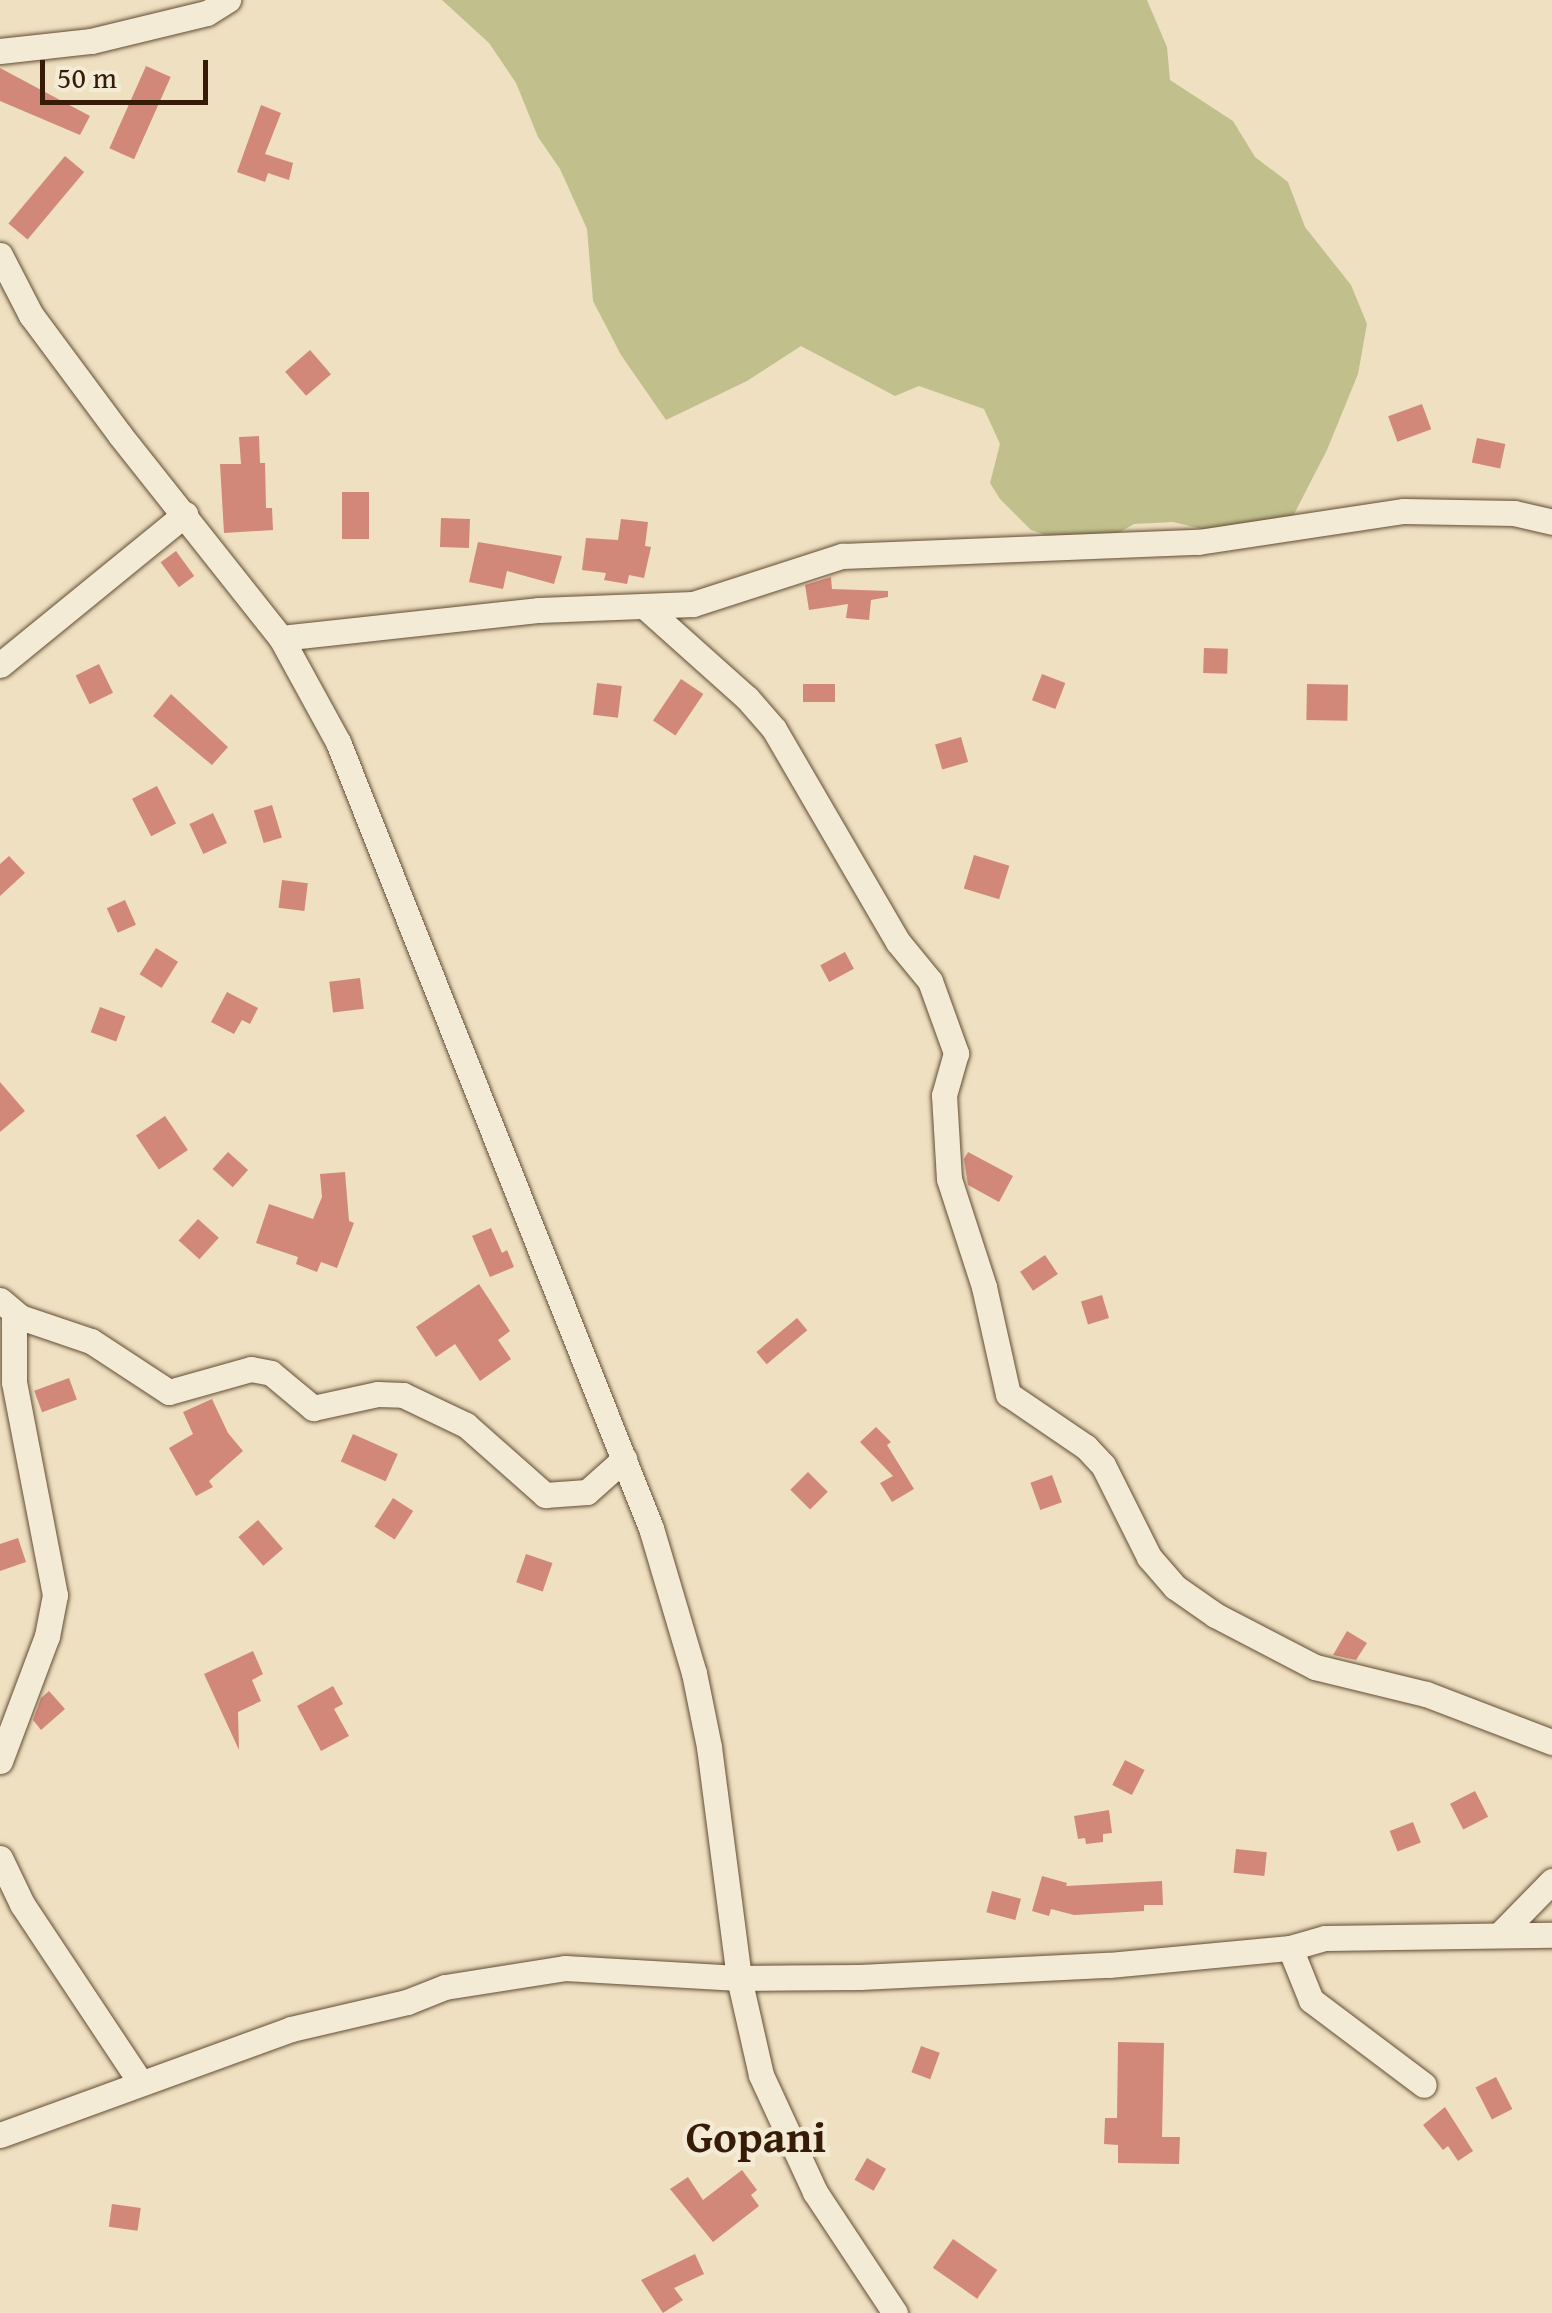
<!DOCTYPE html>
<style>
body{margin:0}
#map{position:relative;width:1552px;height:2313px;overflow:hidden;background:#eee0c0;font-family:"Gentium Book Plus",serif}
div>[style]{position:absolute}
.green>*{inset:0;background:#c1c08d}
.building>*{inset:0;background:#d18879;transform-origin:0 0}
.roads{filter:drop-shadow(0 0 2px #644d35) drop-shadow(0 0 2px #644d35)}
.street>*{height:25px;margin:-12.5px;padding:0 12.5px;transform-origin:12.5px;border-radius:12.5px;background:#f4ebd6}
span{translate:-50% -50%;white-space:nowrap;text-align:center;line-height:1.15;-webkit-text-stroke:9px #f4ebd6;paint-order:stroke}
.quarter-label{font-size:45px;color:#361c07;font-weight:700}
.scale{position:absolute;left:40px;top:60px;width:168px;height:45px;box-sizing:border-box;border:5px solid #361c07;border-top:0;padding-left:12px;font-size:30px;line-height:35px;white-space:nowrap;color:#361c07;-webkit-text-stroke:8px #f4ebd6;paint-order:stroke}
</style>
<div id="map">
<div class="green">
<i style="clip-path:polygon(442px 0,1147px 0,1167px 47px,1170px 80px,1233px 121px,1255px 157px,1288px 182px,1305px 227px,1351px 285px,1367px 324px,1358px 374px,1327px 450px,1290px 522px,1206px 530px,1173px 522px,1134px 524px,1104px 541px,1069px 543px,1031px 530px,1000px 499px,990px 483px,1000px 444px,984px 409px,919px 386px,895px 396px,801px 346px,747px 381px,666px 420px,621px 355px,593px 301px,587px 229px,560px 169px,538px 137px,516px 83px,489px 43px)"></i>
</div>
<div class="building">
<i style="left:146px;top:66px;width:27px;height:90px;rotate:24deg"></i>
<i style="clip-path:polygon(0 68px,90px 116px,80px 135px,0 101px)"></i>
<i style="clip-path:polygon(261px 105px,281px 113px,265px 154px,293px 163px,289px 180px,268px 173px,265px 182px,237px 172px)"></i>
<i style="left:65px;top:156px;width:25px;height:88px;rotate:40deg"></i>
<i style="left:310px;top:350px;width:32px;height:33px;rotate:49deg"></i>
<i style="left:1422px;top:404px;width:27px;height:36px;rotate:70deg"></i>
<i style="clip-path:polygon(259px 436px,260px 463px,265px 463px,266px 508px,272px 508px,273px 530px,224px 533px,220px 464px,241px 464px,239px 437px)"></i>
<i style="left:1477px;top:438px;width:29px;height:25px;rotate:12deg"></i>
<i style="left:342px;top:492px;width:27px;height:47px"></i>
<i style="left:441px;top:518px;width:29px;height:29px;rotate:2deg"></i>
<i style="clip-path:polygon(621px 519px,648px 522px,645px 546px,651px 547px,644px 578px,629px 575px,627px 584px,604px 580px,606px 573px,582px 570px,586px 538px,618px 540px)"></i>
<i style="clip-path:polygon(478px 542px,562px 556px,554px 584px,507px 571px,503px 589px,469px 582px)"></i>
<i style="left:176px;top:551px;width:31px;height:19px;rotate:54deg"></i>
<i style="clip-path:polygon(831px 577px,832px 589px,888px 591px,888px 597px,871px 600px,869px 620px,846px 618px,848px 604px,809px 610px,805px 585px)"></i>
<i style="left:1204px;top:648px;width:24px;height:25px;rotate:2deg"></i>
<i style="left:99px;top:664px;width:32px;height:26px;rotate:64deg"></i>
<i style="left:1042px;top:674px;width:25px;height:28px;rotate:21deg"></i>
<i style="left:681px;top:679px;width:27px;height:50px;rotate:34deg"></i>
<i style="left:597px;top:683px;width:25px;height:32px;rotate:7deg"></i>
<i style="left:803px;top:684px;width:32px;height:18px"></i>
<i style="left:1307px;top:684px;width:41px;height:36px;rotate:1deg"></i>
<i style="clip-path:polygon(171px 694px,228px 747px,212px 765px,153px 716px)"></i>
<i style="left:961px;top:737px;width:26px;height:27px;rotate:74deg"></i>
<i style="left:157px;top:786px;width:42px;height:28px;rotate:63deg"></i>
<i style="left:272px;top:805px;width:34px;height:19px;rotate:73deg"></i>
<i style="left:213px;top:813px;width:33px;height:26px;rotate:65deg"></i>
<i style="left:974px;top:855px;width:37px;height:35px;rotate:17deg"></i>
<i style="clip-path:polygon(9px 856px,25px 873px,0 896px,0 864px)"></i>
<i style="left:282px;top:880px;width:26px;height:28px;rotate:7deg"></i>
<i style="left:125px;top:900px;width:27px;height:20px;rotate:66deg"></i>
<i style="left:156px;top:948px;width:26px;height:31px;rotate:32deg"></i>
<i style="left:845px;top:952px;width:19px;height:28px;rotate:62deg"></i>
<i style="left:360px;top:978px;width:31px;height:31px;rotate:83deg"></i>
<i style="clip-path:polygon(227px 992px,258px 1008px,250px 1024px,242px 1020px,234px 1034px,211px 1022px)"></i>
<i style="left:100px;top:1007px;width:27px;height:27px;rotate:20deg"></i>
<i style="clip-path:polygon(0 1082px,25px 1111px,0 1132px)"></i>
<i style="left:165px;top:1116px;width:41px;height:35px;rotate:56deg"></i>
<i style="left:228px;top:1152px;width:27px;height:23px;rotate:42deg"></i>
<i style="clip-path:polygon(968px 1152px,1013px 1176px,999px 1202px,968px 1185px,964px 1159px)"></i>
<i style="clip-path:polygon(345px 1172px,349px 1221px,354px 1223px,337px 1268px,321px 1262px,317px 1272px,296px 1264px,298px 1257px,256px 1243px,269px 1204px,313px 1219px,322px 1197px,320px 1174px)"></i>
<i style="left:198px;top:1219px;width:28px;height:29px;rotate:42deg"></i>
<i style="clip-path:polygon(491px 1228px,502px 1253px,507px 1250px,514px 1267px,490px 1277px,472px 1236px)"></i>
<i style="left:1045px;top:1255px;width:23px;height:30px;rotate:56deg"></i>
<i style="clip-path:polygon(479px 1284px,510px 1331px,498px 1340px,511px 1359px,480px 1381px,455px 1344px,436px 1357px,416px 1327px)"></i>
<i style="left:1102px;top:1295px;width:24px;height:22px;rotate:73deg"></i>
<i style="left:797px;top:1318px;width:16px;height:53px;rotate:50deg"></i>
<i style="left:69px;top:1378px;width:23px;height:37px;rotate:70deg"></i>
<i style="clip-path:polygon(212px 1399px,228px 1433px,243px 1451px,209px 1481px,213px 1487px,196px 1496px,169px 1448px,193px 1434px,183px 1412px)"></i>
<i style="clip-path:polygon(876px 1427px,891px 1442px,887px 1445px,914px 1489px,892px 1502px,880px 1483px,893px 1476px,860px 1442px)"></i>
<i style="left:353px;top:1434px;width:49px;height:30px;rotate:24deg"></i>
<i style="left:808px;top:1472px;width:28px;height:25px;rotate:45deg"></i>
<i style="left:1052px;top:1475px;width:29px;height:23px;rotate:70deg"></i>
<i style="left:393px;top:1498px;width:24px;height:34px;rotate:33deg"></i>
<i style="left:258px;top:1520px;width:38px;height:26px;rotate:49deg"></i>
<i style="clip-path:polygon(18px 1538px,26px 1562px,0 1571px,0 1544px)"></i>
<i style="left:526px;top:1554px;width:28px;height:30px;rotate:19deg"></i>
<i style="clip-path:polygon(1347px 1631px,1367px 1643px,1356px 1660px,1333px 1655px)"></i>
<i style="clip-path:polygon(253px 1651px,263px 1674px,252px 1680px,261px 1701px,238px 1712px,239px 1750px,204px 1674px)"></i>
<i style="clip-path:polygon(333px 1686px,343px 1704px,334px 1709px,349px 1736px,321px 1751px,297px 1706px)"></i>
<i style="clip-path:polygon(49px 1691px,65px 1709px,41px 1730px,33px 1720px,41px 1698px)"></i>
<i style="left:1125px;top:1760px;width:22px;height:28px;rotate:27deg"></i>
<i style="left:1475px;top:1791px;width:29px;height:28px;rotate:63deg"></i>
<i style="clip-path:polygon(1109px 1810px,1112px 1833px,1103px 1834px,1103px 1842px,1086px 1844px,1085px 1838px,1078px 1839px,1074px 1816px)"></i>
<i style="left:1413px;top:1822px;width:22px;height:25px;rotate:69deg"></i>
<i style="left:1236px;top:1849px;width:31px;height:24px;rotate:6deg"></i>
<i style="clip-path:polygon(1042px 1876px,1067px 1883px,1066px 1886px,1162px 1881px,1163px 1905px,1144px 1905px,1144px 1911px,1074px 1915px,1051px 1909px,1049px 1916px,1032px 1911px)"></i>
<i style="left:992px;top:1891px;width:30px;height:22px;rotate:15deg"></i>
<i style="clip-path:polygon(1118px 2042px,1164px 2043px,1162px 2137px,1180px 2137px,1179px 2164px,1118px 2163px,1118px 2145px,1104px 2144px,1105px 2118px,1117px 2118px)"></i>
<i style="left:921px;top:2046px;width:20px;height:28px;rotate:20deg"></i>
<i style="left:1496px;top:2077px;width:36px;height:23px;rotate:63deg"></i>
<i style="clip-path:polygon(1445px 2107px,1473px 2151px,1458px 2161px,1448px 2146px,1443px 2150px,1423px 2125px)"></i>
<i style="left:867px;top:2158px;width:22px;height:25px;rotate:30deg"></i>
<i style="clip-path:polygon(742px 2170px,757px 2190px,751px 2195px,759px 2206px,713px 2242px,670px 2189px,688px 2177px,703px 2200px)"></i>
<i style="left:112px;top:2204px;width:29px;height:23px;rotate:8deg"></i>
<i style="left:953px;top:2239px;width:54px;height:35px;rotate:35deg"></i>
<i style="clip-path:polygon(695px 2254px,704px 2274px,674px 2288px,683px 2300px,663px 2313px,641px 2280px)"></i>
</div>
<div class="roads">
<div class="street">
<i style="left:0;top:51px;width:92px;rotate:-6.3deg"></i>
<i style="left:91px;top:41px;width:119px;rotate:-13.6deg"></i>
<i style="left:207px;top:13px;width:25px;rotate:-32deg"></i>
<i style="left:0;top:255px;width:68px;rotate:62.7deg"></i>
<i style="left:31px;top:315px;width:149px;rotate:53.4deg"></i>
<i style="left:120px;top:435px;width:259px;rotate:51.6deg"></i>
<i style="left:281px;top:638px;width:119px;rotate:61.3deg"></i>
<i style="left:338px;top:742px;width:846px;rotate:68.29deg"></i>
<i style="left:651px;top:1528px;width:151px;rotate:73.5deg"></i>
<i style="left:694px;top:1673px;width:76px;rotate:78.5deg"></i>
<i style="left:709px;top:1747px;width:233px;rotate:82.6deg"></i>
<i style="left:739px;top:1978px;width:99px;rotate:77.2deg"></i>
<i style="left:761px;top:2075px;width:129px;rotate:65.2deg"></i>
<i style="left:815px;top:2192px;width:145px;rotate:56.5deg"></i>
<i style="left:644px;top:606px;width:138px;rotate:41.8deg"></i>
<i style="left:747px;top:698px;width:41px;rotate:48.9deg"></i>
<i style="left:774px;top:729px;width:246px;rotate:59.8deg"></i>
<i style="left:898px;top:942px;width:50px;rotate:50.6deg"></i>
<i style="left:930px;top:981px;width:77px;rotate:70.1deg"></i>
<i style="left:956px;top:1053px;width:44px;rotate:105.9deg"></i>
<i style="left:944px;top:1095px;width:84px;rotate:86.6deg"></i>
<i style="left:949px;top:1179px;width:114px;rotate:72deg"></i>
<i style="left:984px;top:1287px;width:110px;rotate:77.4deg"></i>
<i style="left:1008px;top:1394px;width:94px;rotate:34.2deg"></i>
<i style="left:1086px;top:1447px;width:25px;rotate:47deg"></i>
<i style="left:1103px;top:1465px;width:103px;rotate:63.4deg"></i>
<i style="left:1149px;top:1557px;width:40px;rotate:49deg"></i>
<i style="left:1175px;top:1587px;width:49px;rotate:35deg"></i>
<i style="left:1215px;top:1615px;width:113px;rotate:27.5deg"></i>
<i style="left:1315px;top:1667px;width:114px;rotate:13.7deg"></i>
<i style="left:1426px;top:1694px;width:135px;rotate:20.9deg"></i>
<i style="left:281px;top:638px;width:260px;rotate:-6.2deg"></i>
<i style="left:539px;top:610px;width:154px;rotate:-2.2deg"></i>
<i style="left:693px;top:604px;width:157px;rotate:-17.9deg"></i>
<i style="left:842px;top:556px;width:356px;rotate:-2.3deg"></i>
<i style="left:1198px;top:542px;width:208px;rotate:-8.6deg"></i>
<i style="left:1404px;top:511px;width:110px;rotate:1deg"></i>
<i style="left:1514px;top:513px;width:39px;rotate:13deg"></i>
<i style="left:0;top:665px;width:239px;rotate:-39.2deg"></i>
<i style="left:0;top:1300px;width:26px;rotate:40deg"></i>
<i style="left:20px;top:1317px;width:75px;rotate:18.7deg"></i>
<i style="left:91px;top:1341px;width:93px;rotate:33.2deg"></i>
<i style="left:169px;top:1392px;width:85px;rotate:-15.7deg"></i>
<i style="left:251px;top:1369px;width:20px;rotate:11deg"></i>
<i style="left:271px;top:1373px;width:55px;rotate:39.8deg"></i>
<i style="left:313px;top:1408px;width:66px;rotate:-12.2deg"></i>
<i style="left:378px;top:1394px;width:25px;rotate:2deg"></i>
<i style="left:403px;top:1395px;width:70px;rotate:25.5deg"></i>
<i style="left:466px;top:1425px;width:106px;rotate:41.5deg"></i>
<i style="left:545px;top:1495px;width:42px;rotate:-4.1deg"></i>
<i style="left:587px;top:1492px;width:50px;rotate:-41.7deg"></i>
<i style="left:0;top:1761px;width:134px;rotate:-69.4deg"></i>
<i style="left:47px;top:1636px;width:42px;rotate:-79deg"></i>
<i style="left:55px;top:1595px;width:217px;rotate:-100.9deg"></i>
<i style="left:14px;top:1382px;width:68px;rotate:-90deg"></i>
<i style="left:0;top:1858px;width:51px;rotate:64.4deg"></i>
<i style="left:22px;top:1904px;width:215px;rotate:56.4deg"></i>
<i style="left:1501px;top:1933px;width:73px;rotate:-45.6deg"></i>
<i style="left:1290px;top:1948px;width:36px;rotate:-16deg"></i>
<i style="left:1325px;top:1938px;width:227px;rotate:-0.8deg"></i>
<i style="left:0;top:2135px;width:310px;rotate:-20deg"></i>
<i style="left:291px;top:2029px;width:119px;rotate:-13.1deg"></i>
<i style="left:407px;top:2002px;width:41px;rotate:-21.5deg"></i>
<i style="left:445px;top:1987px;width:121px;rotate:-9deg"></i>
<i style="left:565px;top:1968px;width:174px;rotate:3.3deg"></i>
<i style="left:739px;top:1978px;width:121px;rotate:-0.5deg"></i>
<i style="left:860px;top:1977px;width:249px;rotate:-2.8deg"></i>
<i style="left:1109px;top:1965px;width:182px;rotate:-5.4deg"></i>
<i style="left:1290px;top:1948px;width:56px;rotate:68deg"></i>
<i style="left:1311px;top:2000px;width:141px;rotate:37deg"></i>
</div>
</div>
<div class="quarter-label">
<span style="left:756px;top:2136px">Gopani</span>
</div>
<div class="scale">50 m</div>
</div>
